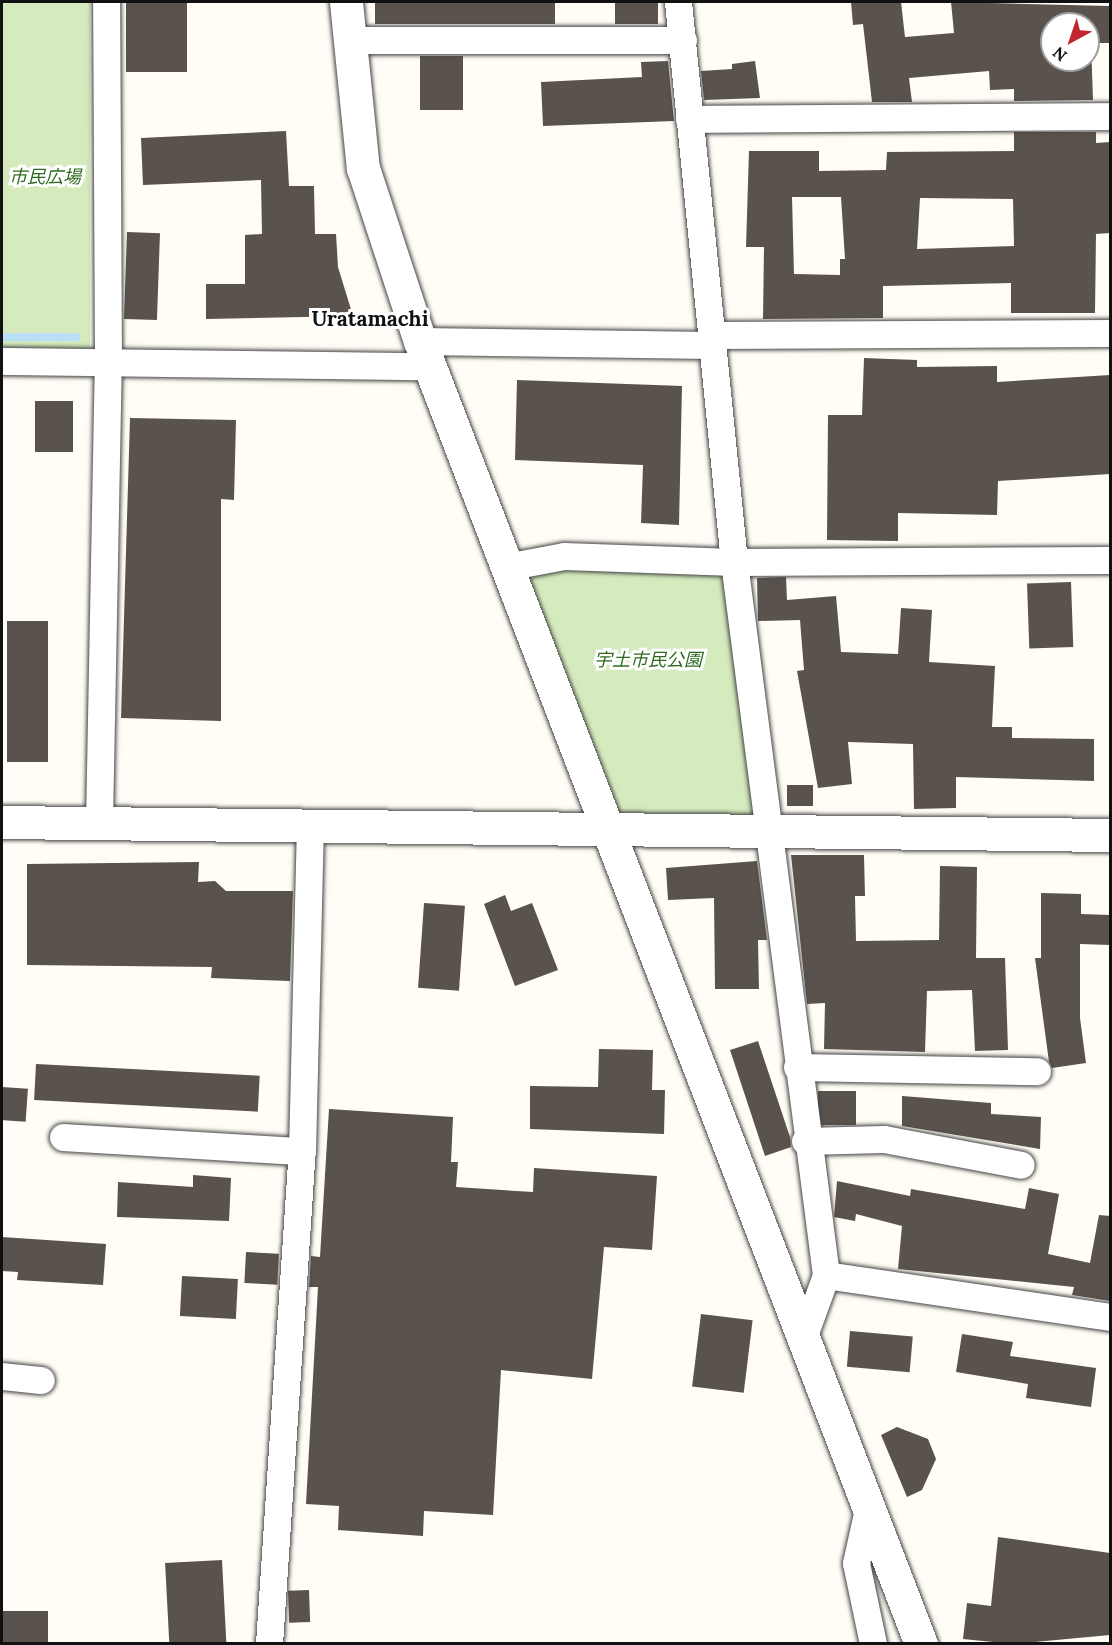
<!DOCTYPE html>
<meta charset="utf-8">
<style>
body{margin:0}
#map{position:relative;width:1112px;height:1645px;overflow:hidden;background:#fffdf5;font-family:Lora,"Noto Sans JP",serif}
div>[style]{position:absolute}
.green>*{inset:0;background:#d5ebbd;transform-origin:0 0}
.stream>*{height:8px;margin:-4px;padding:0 4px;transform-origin:4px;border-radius:4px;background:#b9e0f7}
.building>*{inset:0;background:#5a524d;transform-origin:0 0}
.roads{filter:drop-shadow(0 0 2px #444) drop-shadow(0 0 2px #444)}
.minor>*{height:27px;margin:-13.5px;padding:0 13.5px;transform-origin:13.5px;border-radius:13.5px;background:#fff}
.tertiary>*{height:33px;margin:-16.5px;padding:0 16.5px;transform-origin:16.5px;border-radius:16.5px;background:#fff}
span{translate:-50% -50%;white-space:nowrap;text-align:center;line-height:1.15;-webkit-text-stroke:6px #fff;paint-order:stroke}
.park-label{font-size:18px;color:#2f6b1f;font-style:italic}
.quarter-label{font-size:21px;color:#111;font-weight:700}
.frame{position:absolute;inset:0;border:3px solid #111;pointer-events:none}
.north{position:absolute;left:1040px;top:12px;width:60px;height:60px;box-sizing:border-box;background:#fff;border:2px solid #a0a0a0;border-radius:50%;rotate:220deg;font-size:16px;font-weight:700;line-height:24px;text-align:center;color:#111}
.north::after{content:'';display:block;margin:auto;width:21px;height:27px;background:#c4262e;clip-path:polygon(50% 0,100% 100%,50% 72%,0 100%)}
</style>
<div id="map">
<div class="green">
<i style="left:2px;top:2px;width:88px;height:352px"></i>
<i style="clip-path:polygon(734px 562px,771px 829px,610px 830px,506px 567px)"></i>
</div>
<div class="stream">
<i style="left:2px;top:337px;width:74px"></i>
</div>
<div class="building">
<i style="left:126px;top:2px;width:61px;height:70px"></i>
<i style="left:375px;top:2px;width:180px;height:22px"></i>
<i style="left:615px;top:2px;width:43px;height:22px"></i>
<i style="clip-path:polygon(evenodd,851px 2px,901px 2px,905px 37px,954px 33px,951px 2px,1110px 6px,1110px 43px,1091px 43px,1093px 100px,1014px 101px,1014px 89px,990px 90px,989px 71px,909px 78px,912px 102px,872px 102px,863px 24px,853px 25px,851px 2px,1052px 24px,1088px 24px,1088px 60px,1052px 60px,1052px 24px)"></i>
<i style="left:420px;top:56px;width:43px;height:54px"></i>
<i style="clip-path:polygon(668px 61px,674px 121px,543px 126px,541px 82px,642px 77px,641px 62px)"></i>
<i style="clip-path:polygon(755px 61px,760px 98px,704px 100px,701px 71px,732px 69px,732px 64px)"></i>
<i style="clip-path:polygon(286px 131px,289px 186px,314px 186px,315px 234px,336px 234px,338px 267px,353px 316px,206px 319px,206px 284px,245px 284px,245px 235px,262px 234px,261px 180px,143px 185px,141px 138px)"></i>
<i style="clip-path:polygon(evenodd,1014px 132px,1096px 132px,1096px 143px,1110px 142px,1110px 233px,1096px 234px,1095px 313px,1011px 313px,1011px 283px,883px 286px,883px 318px,763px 319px,764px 247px,746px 247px,749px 151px,819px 151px,819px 171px,886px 170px,887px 152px,1014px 151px,1014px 132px,792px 197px,841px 197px,845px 259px,840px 259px,840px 275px,794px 274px,792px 197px,1014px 132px,920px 198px,1013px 199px,1014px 246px,917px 249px,920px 198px)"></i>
<i style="left:127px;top:232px;width:33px;height:87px;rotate:2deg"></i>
<i style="clip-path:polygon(864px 358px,917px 360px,917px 367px,997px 366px,997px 382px,1110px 375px,1110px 474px,998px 481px,997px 515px,898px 513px,898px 541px,827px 540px,828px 415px,862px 415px)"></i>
<i style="clip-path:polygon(517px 380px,682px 386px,679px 525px,641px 523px,643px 465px,515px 460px)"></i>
<i style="left:35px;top:401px;width:38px;height:51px"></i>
<i style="clip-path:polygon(130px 418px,236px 420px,234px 500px,221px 499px,221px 721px,121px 718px)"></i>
<i style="clip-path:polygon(786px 577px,787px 600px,836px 596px,841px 652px,898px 654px,901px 608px,932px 610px,929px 662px,995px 666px,992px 727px,1012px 727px,1012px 738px,1094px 739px,1094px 781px,956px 777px,956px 808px,914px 809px,913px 744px,848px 742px,852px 784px,818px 788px,797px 671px,804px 670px,800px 620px,758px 621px,757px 578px)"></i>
<i style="left:1071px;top:582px;width:65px;height:44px;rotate:88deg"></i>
<i style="left:7px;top:621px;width:41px;height:141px"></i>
<i style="left:787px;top:785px;width:26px;height:21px"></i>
<i style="clip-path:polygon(791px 855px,864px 855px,865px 896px,855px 896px,856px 941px,939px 940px,940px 866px,977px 867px,976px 958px,1005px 958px,1008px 1050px,975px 1051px,972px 990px,927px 991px,925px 1052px,824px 1049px,825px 1003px,807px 1004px)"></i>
<i style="clip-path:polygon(757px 861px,767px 940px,758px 940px,759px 989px,715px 989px,714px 898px,668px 900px,666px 868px)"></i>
<i style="clip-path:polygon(199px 862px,198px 882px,215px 881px,226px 891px,293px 891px,290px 981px,211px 978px,212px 967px,27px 965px,27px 864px)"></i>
<i style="clip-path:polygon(1041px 893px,1081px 894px,1081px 914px,1110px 915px,1110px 945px,1080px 944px,1080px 1018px,1086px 1063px,1052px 1068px,1049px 1062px,1035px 958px,1041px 958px)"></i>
<i style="clip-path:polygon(505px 895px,511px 911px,532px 903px,558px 970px,515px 986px,484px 904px)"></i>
<i style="left:424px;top:903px;width:41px;height:85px;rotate:4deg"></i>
<i style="clip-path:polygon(758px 1041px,790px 1137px,791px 1147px,765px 1156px,730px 1050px)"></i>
<i style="clip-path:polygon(599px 1049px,653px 1050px,652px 1090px,665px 1090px,664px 1134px,530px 1129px,530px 1086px,598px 1087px)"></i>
<i style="left:36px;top:1064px;width:224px;height:36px;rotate:3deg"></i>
<i style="left:2px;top:1087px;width:26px;height:33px;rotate:4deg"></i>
<i style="left:818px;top:1091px;width:38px;height:34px"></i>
<i style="clip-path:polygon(902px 1096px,991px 1103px,991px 1114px,1041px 1117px,1040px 1149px,902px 1126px)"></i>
<i style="clip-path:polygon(329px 1109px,453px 1117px,451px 1162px,458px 1162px,456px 1187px,533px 1192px,534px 1168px,657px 1176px,652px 1250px,604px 1247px,592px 1379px,501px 1370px,493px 1515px,424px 1511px,423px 1536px,338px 1530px,339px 1506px,306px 1504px,318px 1287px,309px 1287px,311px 1256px,320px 1257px)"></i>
<i style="clip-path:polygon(193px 1175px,231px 1178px,229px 1221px,117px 1217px,118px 1182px,193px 1187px)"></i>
<i style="clip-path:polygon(837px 1181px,910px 1196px,911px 1189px,1025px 1209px,1029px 1188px,1059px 1194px,1048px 1254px,1090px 1263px,1099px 1215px,1110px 1216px,1110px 1301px,1072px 1295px,1074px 1287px,898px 1269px,902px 1226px,856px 1214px,855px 1221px,834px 1217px)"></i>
<i style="clip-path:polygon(2px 1237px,106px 1244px,103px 1285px,17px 1280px,18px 1272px,2px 1271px)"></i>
<i style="left:246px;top:1252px;width:33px;height:31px;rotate:3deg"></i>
<i style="left:182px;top:1276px;width:56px;height:40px;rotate:3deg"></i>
<i style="left:701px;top:1314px;width:52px;height:73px;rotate:7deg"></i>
<i style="left:850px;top:1331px;width:63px;height:36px;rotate:5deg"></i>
<i style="clip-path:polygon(962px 1334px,1013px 1342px,1010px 1356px,1096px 1368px,1091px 1407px,1026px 1398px,1028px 1384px,956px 1372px)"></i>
<i style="clip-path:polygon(897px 1427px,928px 1439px,936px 1459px,922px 1490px,907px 1497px,881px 1435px)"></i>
<i style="clip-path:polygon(998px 1537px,1110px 1553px,1110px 1635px,1013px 1644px,963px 1639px,967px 1603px,991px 1606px)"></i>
<i style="left:222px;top:1560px;width:84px;height:57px;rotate:87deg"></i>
<i style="left:309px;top:1590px;width:32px;height:21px;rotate:88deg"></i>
<i style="left:2px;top:1611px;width:46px;height:33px"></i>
</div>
<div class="roads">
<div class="minor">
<i style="left:678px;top:2px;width:563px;rotate:84.29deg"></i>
<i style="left:734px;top:562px;width:719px;rotate:82.65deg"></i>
<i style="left:826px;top:1275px;width:70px;rotate:110deg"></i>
<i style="left:351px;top:40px;width:332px"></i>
<i style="left:689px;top:119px;width:421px;rotate:-0.4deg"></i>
<i style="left:712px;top:335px;width:398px;rotate:-0.3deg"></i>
<i style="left:420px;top:341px;width:292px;rotate:0.8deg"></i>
<i style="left:2px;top:361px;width:427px;rotate:0.7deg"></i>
<i style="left:506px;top:567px;width:59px;rotate:-10.7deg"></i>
<i style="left:564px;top:556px;width:170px;rotate:2deg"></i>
<i style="left:734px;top:562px;width:376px;rotate:-0.3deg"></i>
<i style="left:99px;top:823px;width:462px;rotate:-88.9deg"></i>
<i style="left:108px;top:361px;width:359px;rotate:-90.3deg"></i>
<i style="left:797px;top:1067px;width:240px;rotate:1deg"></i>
<i style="left:63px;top:1137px;width:239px;rotate:3.4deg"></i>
<i style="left:805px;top:1141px;width:79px;rotate:-1.5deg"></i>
<i style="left:884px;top:1139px;width:139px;rotate:10.7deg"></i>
<i style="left:826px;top:1275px;width:287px;rotate:8.4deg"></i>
<i style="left:2px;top:1376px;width:39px;rotate:6deg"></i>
<i style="left:868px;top:1509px;width:55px;rotate:102.5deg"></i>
<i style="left:856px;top:1563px;width:83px;rotate:78.1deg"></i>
<i style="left:269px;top:1644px;width:494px;rotate:-86.2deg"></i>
<i style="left:302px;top:1151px;width:328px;rotate:-88.6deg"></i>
</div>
<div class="tertiary">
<i style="left:346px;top:2px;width:167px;rotate:84.2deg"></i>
<i style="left:363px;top:168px;width:182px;rotate:71.8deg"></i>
<i style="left:420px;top:341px;width:1396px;rotate:68.97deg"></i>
<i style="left:2px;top:822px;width:1108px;rotate:0.67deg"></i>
</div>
</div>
<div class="park-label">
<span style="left:45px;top:177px">市民広場</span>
<span style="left:648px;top:660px">宇土市民公園</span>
</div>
<div class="quarter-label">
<span style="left:370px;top:319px">Uratamachi</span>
</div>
<div class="frame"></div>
<div class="north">N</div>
</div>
